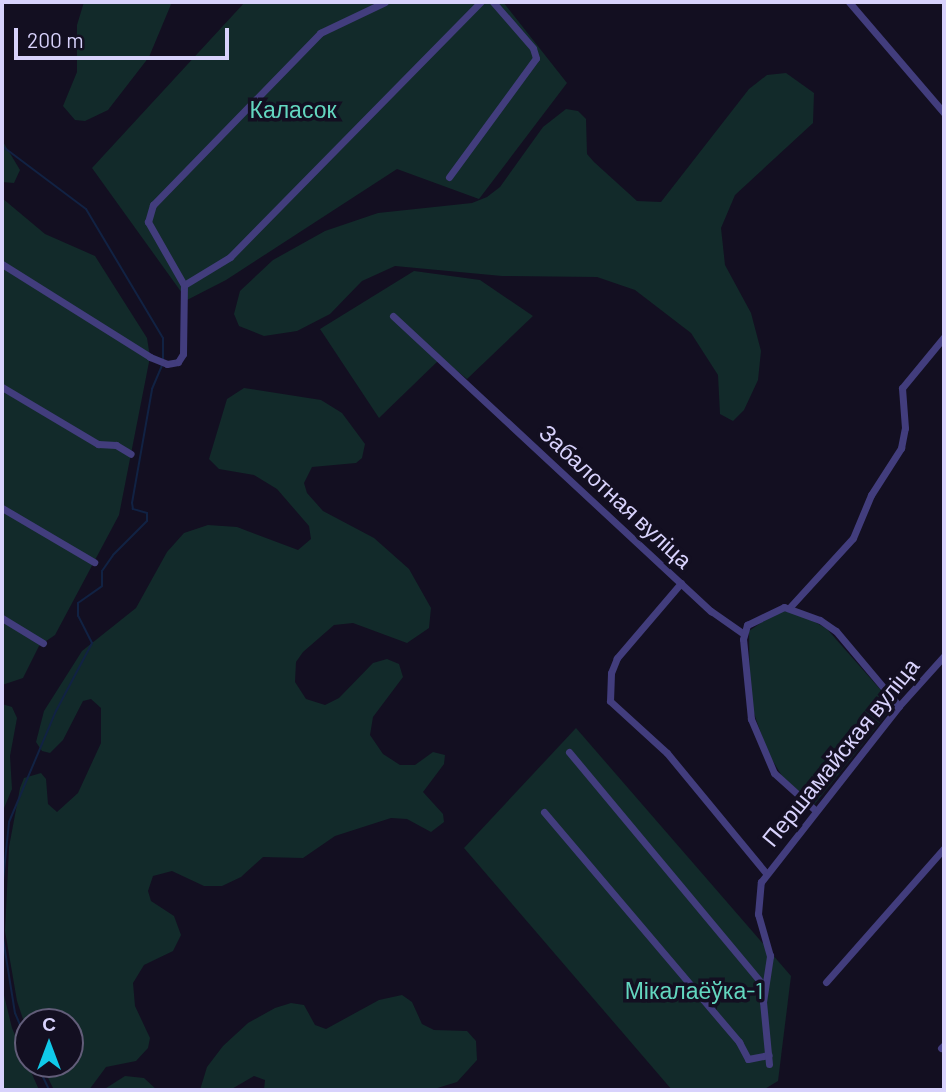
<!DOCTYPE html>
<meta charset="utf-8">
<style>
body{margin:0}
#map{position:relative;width:946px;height:1092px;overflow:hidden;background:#130f21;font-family:Barlow,sans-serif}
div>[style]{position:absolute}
.green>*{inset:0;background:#122a2a}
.stream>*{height:2px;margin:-1px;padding:0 1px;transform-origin:1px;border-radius:1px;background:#112243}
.minor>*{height:7px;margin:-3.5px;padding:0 3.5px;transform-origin:3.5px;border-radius:3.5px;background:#423d7d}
span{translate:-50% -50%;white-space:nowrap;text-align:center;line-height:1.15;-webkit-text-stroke:7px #130f21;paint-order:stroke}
.park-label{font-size:23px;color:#63d6bf}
.street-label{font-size:23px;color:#d8d2fc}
.frame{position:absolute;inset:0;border:4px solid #d8d2fc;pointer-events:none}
.north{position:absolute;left:14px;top:1008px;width:70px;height:70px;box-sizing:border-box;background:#130f21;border:2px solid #625d79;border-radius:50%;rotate:0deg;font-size:19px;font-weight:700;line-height:28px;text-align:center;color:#d8d2fc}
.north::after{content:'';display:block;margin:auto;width:24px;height:32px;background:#10cae9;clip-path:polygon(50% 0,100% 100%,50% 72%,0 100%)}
.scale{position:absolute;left:14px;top:28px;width:215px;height:32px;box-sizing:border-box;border:4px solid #d8d2fc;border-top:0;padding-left:9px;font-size:21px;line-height:24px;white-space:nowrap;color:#d8d2fc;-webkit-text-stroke:5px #130f21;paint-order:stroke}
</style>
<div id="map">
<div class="green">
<i style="clip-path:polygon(84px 2px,172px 2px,149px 57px,108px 110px,85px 121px,75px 120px,63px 106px,77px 72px,77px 25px)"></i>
<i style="clip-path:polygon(245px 2px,503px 2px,567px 83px,479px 199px,397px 169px,226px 280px,187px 300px,92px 168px)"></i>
<i style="clip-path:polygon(786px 73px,814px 93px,813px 123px,735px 195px,721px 228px,725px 265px,751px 313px,761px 351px,758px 380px,744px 410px,733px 421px,720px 414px,718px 375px,691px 333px,635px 290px,597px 277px,502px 276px,395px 266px,362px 281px,330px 314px,297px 331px,264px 336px,239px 326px,234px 314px,240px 291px,273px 260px,325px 231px,378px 213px,472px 203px,487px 197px,500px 187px,543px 127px,566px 109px,578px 111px,586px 119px,587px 154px,594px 162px,637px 201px,661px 202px,749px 89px,767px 75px)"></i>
<i style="clip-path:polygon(2px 140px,20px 170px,14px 183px,2px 182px)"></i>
<i style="clip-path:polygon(2px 198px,45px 234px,95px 256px,147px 338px,150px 357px,119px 515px,55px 635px,39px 646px,23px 678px,2px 685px)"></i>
<i style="clip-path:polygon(414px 271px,480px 280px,533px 316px,467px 379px,441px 358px,379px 418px,320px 329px)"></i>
<i style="clip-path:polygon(244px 388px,321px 400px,342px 413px,365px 444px,362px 458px,356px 463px,312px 467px,304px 483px,307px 493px,323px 511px,374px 538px,409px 569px,431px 608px,429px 628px,407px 643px,353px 623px,334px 625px,303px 652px,296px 662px,295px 682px,306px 699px,325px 705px,339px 698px,373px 663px,387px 659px,399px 664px,403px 677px,373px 717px,370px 735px,383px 754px,400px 765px,415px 765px,433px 752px,445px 755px,444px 764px,423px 792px,443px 814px,444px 822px,431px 832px,407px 819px,391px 818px,335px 836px,303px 858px,263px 857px,241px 877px,222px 886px,204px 886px,172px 871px,153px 876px,148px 891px,151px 901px,174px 916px,181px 935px,173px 951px,144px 965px,133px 983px,135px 1006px,150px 1038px,148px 1048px,136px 1061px,106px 1067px,89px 1090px,54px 1090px,41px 1064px,70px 1064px,70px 1022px,28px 1022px,28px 1034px,17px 1001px,5px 931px,9px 847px,20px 788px,24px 778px,41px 773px,46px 779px,48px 804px,57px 812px,78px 793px,101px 743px,101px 708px,91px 699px,83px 701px,63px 740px,50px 753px,42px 751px,36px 742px,44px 711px,82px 651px,136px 608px,167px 552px,184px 533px,208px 525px,237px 527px,298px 550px,311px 539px,309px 526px,277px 489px,254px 475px,219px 469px,209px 459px,227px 399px)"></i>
<i style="clip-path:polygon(780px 610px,805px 616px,827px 629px,894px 705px,814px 805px,782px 776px,768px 753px,750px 702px,749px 631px)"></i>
<i style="clip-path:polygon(2px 704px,12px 707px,17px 718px,10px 756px,12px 789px,2px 813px)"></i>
<i style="clip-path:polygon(576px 728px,791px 976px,778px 1081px,763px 1090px,672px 1090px,464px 848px)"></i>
<i style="clip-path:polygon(2px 987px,12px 1028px,39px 1090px,2px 1090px)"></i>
<i style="clip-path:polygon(402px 995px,412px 1002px,422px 1024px,434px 1030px,467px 1031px,476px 1041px,477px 1060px,457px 1082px,431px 1090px,264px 1090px,265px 1080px,254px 1076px,230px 1090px,200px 1090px,207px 1067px,223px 1046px,248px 1023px,275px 1008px,291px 1003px,304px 1005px,315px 1025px,326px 1029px,379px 1000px)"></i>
<i style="clip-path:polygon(125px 1076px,144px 1078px,157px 1090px,103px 1090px)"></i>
</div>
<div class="stream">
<i style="left:2px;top:146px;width:105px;rotate:36.9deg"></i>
<i style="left:86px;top:209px;width:150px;rotate:59.2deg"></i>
<i style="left:163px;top:338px;width:23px;rotate:90deg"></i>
<i style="left:2px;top:890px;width:68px;rotate:-84.1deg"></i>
<i style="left:9px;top:822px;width:121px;rotate:-67.1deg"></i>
<i style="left:56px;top:711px;width:77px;rotate:-62.1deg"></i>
<i style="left:92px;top:643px;width:30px;rotate:-117deg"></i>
<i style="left:78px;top:616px;width:13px;rotate:-90deg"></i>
<i style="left:78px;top:603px;width:29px;rotate:-35deg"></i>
<i style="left:102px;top:586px;width:15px;rotate:-90deg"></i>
<i style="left:102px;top:571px;width:19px;rotate:-55deg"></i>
<i style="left:113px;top:555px;width:48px;rotate:-45deg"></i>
<i style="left:147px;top:521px;width:8px;rotate:-90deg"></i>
<i style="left:147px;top:513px;width:15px;rotate:-164deg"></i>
<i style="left:133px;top:509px;width:6px;rotate:-99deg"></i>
<i style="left:132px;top:503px;width:116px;rotate:-80deg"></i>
<i style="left:152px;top:389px;width:25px;rotate:-67deg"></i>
<i style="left:2px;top:932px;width:82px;rotate:80.9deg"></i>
<i style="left:15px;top:1013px;width:33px;rotate:67deg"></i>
<i style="left:37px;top:1064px;width:29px;rotate:65deg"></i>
</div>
<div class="minor">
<i style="left:849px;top:2px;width:146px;rotate:49.4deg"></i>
<i style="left:449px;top:177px;width:147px;rotate:-53.8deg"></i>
<i style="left:536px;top:58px;width:10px;rotate:-107deg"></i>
<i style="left:533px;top:48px;width:61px;rotate:-131deg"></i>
<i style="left:2px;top:264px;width:175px;rotate:32.1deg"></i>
<i style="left:150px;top:357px;width:18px;rotate:22deg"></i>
<i style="left:167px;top:364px;width:11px;rotate:-10deg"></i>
<i style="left:178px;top:362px;width:9px;rotate:-58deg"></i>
<i style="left:183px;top:354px;width:69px;rotate:-89.2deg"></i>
<i style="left:184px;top:285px;width:73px;rotate:-119.7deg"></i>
<i style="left:148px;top:222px;width:18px;rotate:-74deg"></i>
<i style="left:153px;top:205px;width:240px;rotate:-45.8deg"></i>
<i style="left:320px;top:33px;width:72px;rotate:-25.5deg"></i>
<i style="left:184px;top:285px;width:54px;rotate:-31.3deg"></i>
<i style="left:230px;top:257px;width:358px;rotate:-45.5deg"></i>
<i style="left:393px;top:316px;width:434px;rotate:42.9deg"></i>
<i style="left:711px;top:611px;width:39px;rotate:35deg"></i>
<i style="left:2px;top:387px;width:112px;rotate:30.7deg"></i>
<i style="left:98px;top:444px;width:18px;rotate:3deg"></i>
<i style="left:116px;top:445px;width:17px;rotate:31deg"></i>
<i style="left:2px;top:508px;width:107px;rotate:30.4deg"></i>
<i style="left:681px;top:583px;width:99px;rotate:130.5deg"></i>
<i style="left:617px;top:658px;width:16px;rotate:112deg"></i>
<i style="left:611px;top:673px;width:28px;rotate:92deg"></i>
<i style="left:610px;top:701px;width:77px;rotate:42.4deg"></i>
<i style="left:667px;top:753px;width:156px;rotate:50.5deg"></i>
<i style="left:790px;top:607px;width:93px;rotate:-47.6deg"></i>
<i style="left:853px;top:538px;width:47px;rotate:-67.3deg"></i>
<i style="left:871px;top:495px;width:56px;rotate:-57.4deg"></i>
<i style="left:901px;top:448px;width:20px;rotate:-79deg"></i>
<i style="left:905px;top:428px;width:40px;rotate:-94.3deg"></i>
<i style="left:902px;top:388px;width:66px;rotate:-50.5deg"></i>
<i style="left:2px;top:618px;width:48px;rotate:31.4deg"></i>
<i style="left:569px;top:752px;width:305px;rotate:50.2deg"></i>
<i style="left:815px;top:810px;width:55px;rotate:-137.9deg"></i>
<i style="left:774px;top:773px;width:59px;rotate:-113.1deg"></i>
<i style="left:751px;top:719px;width:80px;rotate:-95.7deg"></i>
<i style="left:743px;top:639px;width:15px;rotate:-74deg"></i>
<i style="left:747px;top:625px;width:41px;rotate:-25.9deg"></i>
<i style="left:784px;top:607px;width:38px;rotate:20deg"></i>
<i style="left:820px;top:620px;width:19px;rotate:35deg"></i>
<i style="left:836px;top:631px;width:98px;rotate:50deg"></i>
<i style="left:544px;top:812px;width:302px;rotate:49.7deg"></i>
<i style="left:739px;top:1042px;width:19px;rotate:62deg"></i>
<i style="left:748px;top:1059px;width:21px;rotate:-11deg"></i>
<i style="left:826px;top:982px;width:179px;rotate:-48.6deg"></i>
<i style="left:941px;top:1048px;width:4px;rotate:-45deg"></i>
<i style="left:769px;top:1064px;width:62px;rotate:-95.5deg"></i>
<i style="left:763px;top:1002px;width:47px;rotate:-81.3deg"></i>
<i style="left:770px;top:956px;width:44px;rotate:-105.9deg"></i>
<i style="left:758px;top:914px;width:32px;rotate:-85deg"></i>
<i style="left:761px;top:882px;width:224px;rotate:-51.9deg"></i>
<i style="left:899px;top:706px;width:67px;rotate:-48deg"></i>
</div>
<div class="park-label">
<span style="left:293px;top:109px">Каласок</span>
<span style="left:694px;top:990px">Мікалаёўка-1</span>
</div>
<div class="street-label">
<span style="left:616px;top:496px;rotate:43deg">Забалотная вуліца</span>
<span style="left:840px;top:752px;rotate:-51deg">Першамайская вуліца</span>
</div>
<div class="frame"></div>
<div class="north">С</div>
<div class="scale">200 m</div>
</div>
